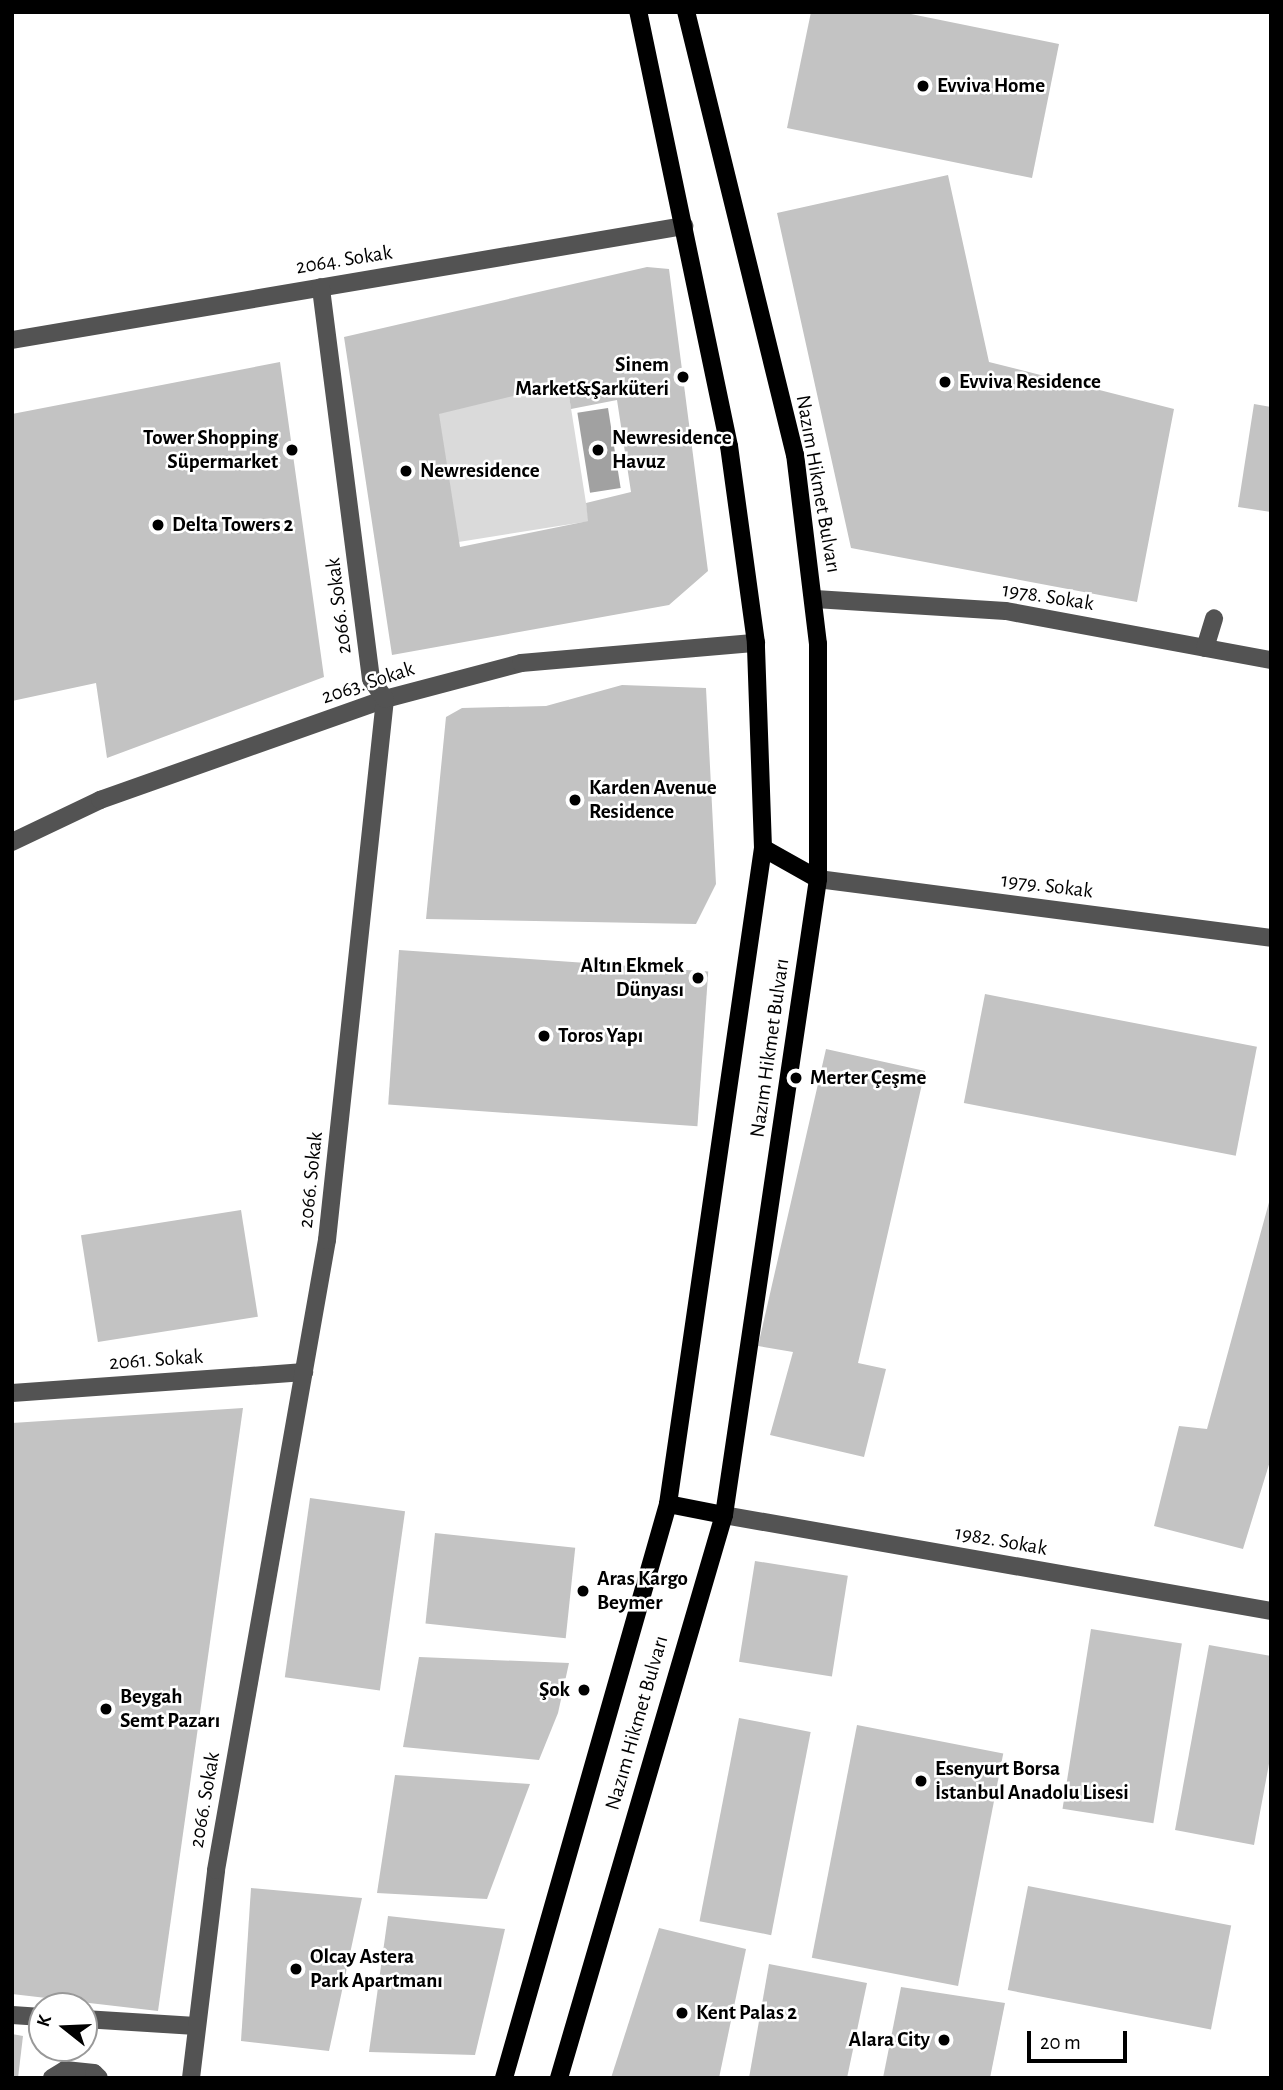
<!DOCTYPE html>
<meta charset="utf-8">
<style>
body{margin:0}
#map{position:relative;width:1283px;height:2090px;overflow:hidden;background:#fff;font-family:"Alegreya Sans",sans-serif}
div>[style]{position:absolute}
.green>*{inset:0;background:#dadada;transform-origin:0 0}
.water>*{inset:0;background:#a1a1a1;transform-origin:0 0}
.building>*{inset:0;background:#c3c3c3;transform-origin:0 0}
.minor>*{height:18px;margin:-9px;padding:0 9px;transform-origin:9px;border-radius:9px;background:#535353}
.major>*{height:18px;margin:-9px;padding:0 9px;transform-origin:9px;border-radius:9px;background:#000}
.dots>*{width:19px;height:19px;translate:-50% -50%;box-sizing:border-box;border:4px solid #fff;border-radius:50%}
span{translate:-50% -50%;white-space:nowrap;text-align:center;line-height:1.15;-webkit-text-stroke:5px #fff;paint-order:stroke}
.poi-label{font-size:21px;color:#000;font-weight:700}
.left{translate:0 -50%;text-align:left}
.right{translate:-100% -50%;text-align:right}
.street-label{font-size:21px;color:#000}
.frame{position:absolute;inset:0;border:14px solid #000;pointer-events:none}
.north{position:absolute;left:28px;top:1992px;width:70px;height:70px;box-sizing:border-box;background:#fff;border:2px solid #999;border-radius:50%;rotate:288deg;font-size:19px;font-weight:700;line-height:28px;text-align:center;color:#000}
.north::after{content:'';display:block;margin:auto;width:24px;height:32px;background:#000;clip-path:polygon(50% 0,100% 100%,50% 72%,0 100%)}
.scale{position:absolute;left:1027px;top:2031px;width:100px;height:32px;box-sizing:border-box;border:4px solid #000;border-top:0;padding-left:9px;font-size:21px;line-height:24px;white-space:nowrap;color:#000;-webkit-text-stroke:5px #fff;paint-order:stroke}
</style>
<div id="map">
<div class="green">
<i style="left:567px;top:383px;width:140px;height:132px;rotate:81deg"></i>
</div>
<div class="water">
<i style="left:608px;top:408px;width:81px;height:31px;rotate:81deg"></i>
</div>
<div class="building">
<i style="clip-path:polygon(811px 12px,901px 12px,1059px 44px,1032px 178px,787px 128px)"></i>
<i style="clip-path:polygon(948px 175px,989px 362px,1174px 409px,1137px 602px,851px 548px,777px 213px)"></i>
<i style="clip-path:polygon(evenodd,647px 267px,669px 269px,708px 571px,669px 605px,392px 655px,344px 337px,647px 267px,567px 383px,571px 409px,617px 400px,631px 492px,586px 503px,588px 521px,460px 547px,439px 414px,567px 383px)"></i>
<i style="clip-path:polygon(280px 362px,324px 677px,107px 758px,96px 683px,12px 701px,12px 414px)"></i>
<i style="clip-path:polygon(1254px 404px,1271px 407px,1271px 512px,1238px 507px)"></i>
<i style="clip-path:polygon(622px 685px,706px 688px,716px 884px,696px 924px,426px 919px,446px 717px,462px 708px,546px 706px)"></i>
<i style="left:399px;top:950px;width:310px;height:155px;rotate:4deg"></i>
<i style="left:985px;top:994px;width:277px;height:111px;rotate:11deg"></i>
<i style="clip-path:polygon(826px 1049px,925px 1071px,858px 1363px,886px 1369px,864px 1457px,770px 1435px,793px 1352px,758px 1346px)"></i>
<i style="clip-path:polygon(1271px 1195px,1271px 1458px,1243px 1549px,1154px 1526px,1179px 1426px,1207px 1429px)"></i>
<i style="left:241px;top:1210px;width:108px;height:162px;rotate:81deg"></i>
<i style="clip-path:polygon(243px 1408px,158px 2011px,12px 1994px,12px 1423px)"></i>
<i style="left:310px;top:1498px;width:96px;height:181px;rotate:8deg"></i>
<i style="left:435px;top:1533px;width:141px;height:91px;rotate:6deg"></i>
<i style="left:755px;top:1561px;width:94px;height:102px;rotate:9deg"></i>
<i style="left:1091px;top:1629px;width:92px;height:182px;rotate:9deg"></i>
<i style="clip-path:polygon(1209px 1645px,1271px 1656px,1271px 1753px,1254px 1845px,1175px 1830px)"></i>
<i style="clip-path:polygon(419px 1657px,569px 1663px,558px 1713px,539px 1760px,403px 1747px)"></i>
<i style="left:739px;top:1718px;width:73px;height:207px;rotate:11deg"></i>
<i style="left:857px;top:1725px;width:149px;height:237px;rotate:11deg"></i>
<i style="clip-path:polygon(395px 1775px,530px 1784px,487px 1899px,377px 1893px)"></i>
<i style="left:1028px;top:1886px;width:207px;height:106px;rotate:11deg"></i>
<i style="clip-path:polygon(251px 1888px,362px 1898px,329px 2051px,241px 2041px)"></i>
<i style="clip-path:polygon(388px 1916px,505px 1929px,475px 2055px,369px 2052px)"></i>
<i style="clip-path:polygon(659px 1928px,746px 1949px,719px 2078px,611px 2078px)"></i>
<i style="clip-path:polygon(769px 1964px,867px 1983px,847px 2078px,749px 2078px)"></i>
<i style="clip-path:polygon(901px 1987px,1005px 2003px,990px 2078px,883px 2078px)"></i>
<i style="clip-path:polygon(12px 2034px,23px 2036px,18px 2078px,12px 2078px)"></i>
</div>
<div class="minor">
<i style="left:12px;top:340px;width:682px;rotate:-9.63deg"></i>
<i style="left:815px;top:599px;width:191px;rotate:3.6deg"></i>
<i style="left:1006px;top:611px;width:269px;rotate:10.5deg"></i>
<i style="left:1205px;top:648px;width:31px;rotate:-73deg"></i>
<i style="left:12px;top:842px;width:98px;rotate:-25.5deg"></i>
<i style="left:100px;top:800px;width:302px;rotate:-19.5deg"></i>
<i style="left:385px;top:699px;width:141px;rotate:-14.8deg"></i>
<i style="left:521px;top:663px;width:236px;rotate:-4.9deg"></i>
<i style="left:818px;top:879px;width:457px;rotate:7.4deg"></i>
<i style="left:12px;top:1393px;width:293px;rotate:-4.1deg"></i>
<i style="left:724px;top:1515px;width:555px;rotate:9.95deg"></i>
<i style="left:12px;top:2015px;width:30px;rotate:4deg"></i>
<i style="left:84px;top:2019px;width:112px;rotate:3.6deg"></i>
<i style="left:52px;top:2078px;width:15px;rotate:-32deg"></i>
<i style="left:65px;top:2070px;width:29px;rotate:6deg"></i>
<i style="left:94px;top:2073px;width:7px;rotate:45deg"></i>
<i style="left:191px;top:2078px;width:209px;rotate:-83.1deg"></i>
<i style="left:216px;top:1870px;width:640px;rotate:-80.01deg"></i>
<i style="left:327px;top:1240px;width:544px;rotate:-83.88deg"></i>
<i style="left:385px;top:699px;width:24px;rotate:-125deg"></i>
<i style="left:371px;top:679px;width:395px;rotate:-97.3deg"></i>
</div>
<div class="major">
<i style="left:763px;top:848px;width:63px;rotate:29.4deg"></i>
<i style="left:668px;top:1504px;width:57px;rotate:11.1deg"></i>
<i style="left:504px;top:2078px;width:597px;rotate:-74.05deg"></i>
<i style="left:668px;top:1504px;width:663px;rotate:-81.76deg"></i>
<i style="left:763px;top:848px;width:205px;rotate:-92deg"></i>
<i style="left:756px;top:643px;width:199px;rotate:-97.8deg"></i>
<i style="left:729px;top:446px;width:443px;rotate:-101.8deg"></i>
<i style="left:559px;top:2078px;width:587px;rotate:-73.67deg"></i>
<i style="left:724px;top:1515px;width:643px;rotate:-81.59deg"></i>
<i style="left:818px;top:879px;width:235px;rotate:-90deg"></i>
<i style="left:818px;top:644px;width:190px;rotate:-96.9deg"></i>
<i style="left:795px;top:455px;width:456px;rotate:-103.8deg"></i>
</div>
<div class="dots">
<i style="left:923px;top:86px;background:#000"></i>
<i style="left:683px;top:377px;background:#000"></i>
<i style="left:945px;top:382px;background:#000"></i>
<i style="left:292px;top:450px;background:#000"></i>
<i style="left:598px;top:450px;background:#000"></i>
<i style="left:406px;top:471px;background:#000"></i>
<i style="left:158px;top:525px;background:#000"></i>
<i style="left:575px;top:800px;background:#000"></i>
<i style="left:698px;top:978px;background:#000"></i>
<i style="left:544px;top:1036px;background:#000"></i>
<i style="left:796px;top:1078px;background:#000"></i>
<i style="left:583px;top:1591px;background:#000"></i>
<i style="left:584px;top:1690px;background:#000"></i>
<i style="left:106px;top:1709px;background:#000"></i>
<i style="left:921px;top:1781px;background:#000"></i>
<i style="left:296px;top:1969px;background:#000"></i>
<i style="left:682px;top:2013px;background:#000"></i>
<i style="left:944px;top:2040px;background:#000"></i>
</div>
<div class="poi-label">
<span class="left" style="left:937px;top:86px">Evviva Home</span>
<span class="right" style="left:669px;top:377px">Sinem<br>Market&amp;Şarküteri</span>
<span class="left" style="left:959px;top:382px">Evviva Residence</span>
<span class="right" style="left:278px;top:450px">Tower Shopping<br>Süpermarket</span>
<span class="left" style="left:612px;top:450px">Newresidence<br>Havuz</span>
<span class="left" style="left:420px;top:471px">Newresidence</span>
<span class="left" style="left:172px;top:525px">Delta Towers 2</span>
<span class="left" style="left:589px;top:800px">Karden Avenue<br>Residence</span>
<span class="right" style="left:684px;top:978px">Altın Ekmek<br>Dünyası</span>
<span class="left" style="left:558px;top:1036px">Toros Yapı</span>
<span class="left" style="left:810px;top:1078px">Merter Çeşme</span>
<span class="left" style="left:597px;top:1591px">Aras Kargo<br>Beymer</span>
<span class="right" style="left:570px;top:1690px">Şok</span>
<span class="left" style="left:120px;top:1709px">Beygah<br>Semt Pazarı</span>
<span class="left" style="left:935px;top:1781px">Esenyurt Borsa<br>İstanbul Anadolu Lisesi</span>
<span class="left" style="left:310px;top:1969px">Olcay Astera<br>Park Apartmanı</span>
<span class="left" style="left:696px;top:2013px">Kent Palas 2</span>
<span class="right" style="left:930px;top:2040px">Alara City</span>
</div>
<div class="street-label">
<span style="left:344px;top:260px;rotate:-9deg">2064. Sokak</span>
<span style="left:818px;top:484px;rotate:80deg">Nazım Hikmet Bulvarı</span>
<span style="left:1048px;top:597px;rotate:9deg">1978. Sokak</span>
<span style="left:339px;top:606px;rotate:-97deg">2066. Sokak</span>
<span style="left:368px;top:683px;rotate:-18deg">2063. Sokak</span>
<span style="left:1047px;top:886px;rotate:7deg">1979. Sokak</span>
<span style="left:770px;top:1048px;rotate:-82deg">Nazım Hikmet Bulvarı</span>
<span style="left:311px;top:1180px;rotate:-84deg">2066. Sokak</span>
<span style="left:156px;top:1360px;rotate:-4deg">2061. Sokak</span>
<span style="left:1001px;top:1541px;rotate:10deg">1982. Sokak</span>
<span style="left:637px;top:1723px;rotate:-74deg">Nazım Hikmet Bulvarı</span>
<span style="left:205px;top:1800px;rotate:-80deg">2066. Sokak</span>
</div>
<div class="frame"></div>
<div class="north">K</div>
<div class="scale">20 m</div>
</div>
